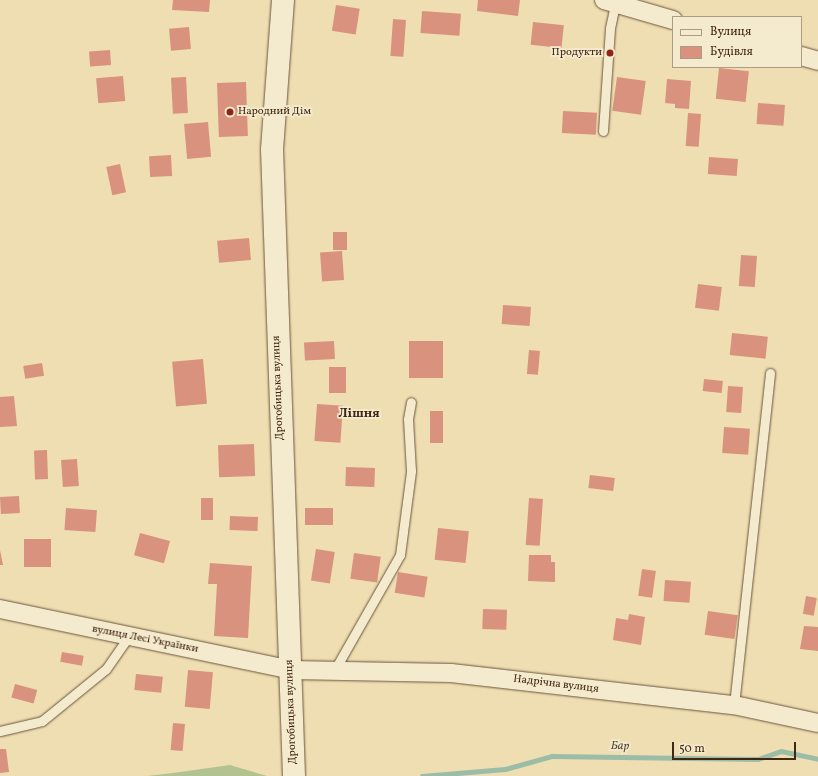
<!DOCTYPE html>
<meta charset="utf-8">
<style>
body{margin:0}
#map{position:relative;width:818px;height:776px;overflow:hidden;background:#eedeb2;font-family:Vollkorn,serif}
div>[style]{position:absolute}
.green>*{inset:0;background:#b2c291}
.stream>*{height:5px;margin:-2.5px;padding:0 2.5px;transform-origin:2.5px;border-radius:2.5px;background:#9bbda7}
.building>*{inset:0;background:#d8927d;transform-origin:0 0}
.roads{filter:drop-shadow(0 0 1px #6d553c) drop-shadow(0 0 1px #6d553c)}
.service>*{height:9px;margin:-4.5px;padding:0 4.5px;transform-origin:4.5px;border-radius:4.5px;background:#f4eacd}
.minor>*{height:18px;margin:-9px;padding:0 9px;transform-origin:9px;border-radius:9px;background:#f4eacd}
.secondary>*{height:22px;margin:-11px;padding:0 11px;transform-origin:11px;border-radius:11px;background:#f4eacd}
.dots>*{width:11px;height:11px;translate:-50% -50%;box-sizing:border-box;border:2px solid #f4eacd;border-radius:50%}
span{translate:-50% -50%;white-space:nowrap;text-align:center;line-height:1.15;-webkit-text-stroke:3.5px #f4eacd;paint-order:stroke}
.poi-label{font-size:11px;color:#422715}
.right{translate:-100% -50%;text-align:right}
.left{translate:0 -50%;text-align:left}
.street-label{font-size:11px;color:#422715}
.water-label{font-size:12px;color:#584c3a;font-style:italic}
.quarter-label{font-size:13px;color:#422715;font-weight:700}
.legend{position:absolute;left:672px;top:16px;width:130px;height:52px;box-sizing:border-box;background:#f4eacd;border:1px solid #ad9c83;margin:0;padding:5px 7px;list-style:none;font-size:12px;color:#422715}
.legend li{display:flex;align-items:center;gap:8px;height:20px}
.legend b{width:20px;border:1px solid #ad9c83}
.scale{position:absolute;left:672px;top:742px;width:124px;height:18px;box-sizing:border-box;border:2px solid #422715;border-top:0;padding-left:5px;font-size:12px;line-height:14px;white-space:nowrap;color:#422715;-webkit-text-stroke:3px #f4eacd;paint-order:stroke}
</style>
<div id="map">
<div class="green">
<i style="clip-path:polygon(230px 765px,267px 776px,147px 776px,173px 773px)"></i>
</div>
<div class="stream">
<i style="left:422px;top:776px;width:83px;rotate:-4.8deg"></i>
<i style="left:505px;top:769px;width:49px;rotate:-15.5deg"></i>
<i style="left:552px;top:756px;width:206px;rotate:0.8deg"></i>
<i style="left:758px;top:759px;width:24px;rotate:-19deg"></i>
<i style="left:781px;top:751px;width:38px;rotate:12deg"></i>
</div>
<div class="building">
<i style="clip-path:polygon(173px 0,210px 0,209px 12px,172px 10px)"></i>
<i style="clip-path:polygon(478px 0,520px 0,518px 16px,477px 11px)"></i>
<i style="left:336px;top:5px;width:24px;height:26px;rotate:9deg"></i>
<i style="left:422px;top:11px;width:39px;height:22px;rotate:4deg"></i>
<i style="left:393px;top:19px;width:13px;height:37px;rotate:4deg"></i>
<i style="left:533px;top:22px;width:31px;height:23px;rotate:6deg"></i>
<i style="left:189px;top:27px;width:22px;height:20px;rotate:85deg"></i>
<i style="left:110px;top:50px;width:15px;height:21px;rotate:86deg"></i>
<i style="left:719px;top:68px;width:30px;height:31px;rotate:6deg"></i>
<i style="left:123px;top:76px;width:25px;height:27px;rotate:85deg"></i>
<i style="left:186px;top:77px;width:36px;height:15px;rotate:87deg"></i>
<i style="left:617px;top:77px;width:29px;height:34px;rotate:8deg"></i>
<i style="clip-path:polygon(667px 79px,691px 81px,689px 109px,675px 108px,675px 104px,665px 103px)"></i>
<i style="left:246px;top:82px;width:54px;height:29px;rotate:88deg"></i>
<i style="left:758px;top:103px;width:27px;height:21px;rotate:4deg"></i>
<i style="left:563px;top:111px;width:34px;height:22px;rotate:3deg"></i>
<i style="left:688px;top:113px;width:13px;height:33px;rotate:4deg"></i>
<i style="left:208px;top:122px;width:35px;height:24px;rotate:85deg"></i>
<i style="left:171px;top:155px;width:21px;height:22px;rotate:87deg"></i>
<i style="left:709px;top:157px;width:29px;height:17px;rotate:4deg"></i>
<i style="left:120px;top:164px;width:29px;height:14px;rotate:78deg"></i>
<i style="left:333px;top:232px;width:14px;height:18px"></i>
<i style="left:249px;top:238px;width:22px;height:32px;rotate:85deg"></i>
<i style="left:342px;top:251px;width:29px;height:22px;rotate:86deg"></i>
<i style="left:741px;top:255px;width:16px;height:31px;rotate:4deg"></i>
<i style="left:698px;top:284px;width:24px;height:24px;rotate:7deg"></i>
<i style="left:503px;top:305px;width:28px;height:19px;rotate:4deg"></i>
<i style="left:732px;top:333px;width:36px;height:22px;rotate:6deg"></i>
<i style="left:334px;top:341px;width:18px;height:30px;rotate:87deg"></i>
<i style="left:409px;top:341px;width:34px;height:37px"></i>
<i style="left:529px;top:350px;width:11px;height:24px;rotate:5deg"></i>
<i style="left:203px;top:359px;width:45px;height:31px;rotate:85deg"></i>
<i style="left:42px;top:363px;width:13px;height:19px;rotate:81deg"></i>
<i style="left:346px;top:367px;width:26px;height:17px;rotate:90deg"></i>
<i style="left:704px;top:379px;width:19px;height:12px;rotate:6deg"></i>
<i style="left:728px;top:386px;width:15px;height:26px;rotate:4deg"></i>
<i style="clip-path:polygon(14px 396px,17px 426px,0 427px,0 397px)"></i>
<i style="left:317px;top:404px;width:26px;height:37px;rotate:4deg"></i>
<i style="left:430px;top:411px;width:13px;height:32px"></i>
<i style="left:724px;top:427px;width:26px;height:26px;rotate:4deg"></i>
<i style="left:254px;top:444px;width:32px;height:36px;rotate:88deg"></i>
<i style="left:47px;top:450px;width:29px;height:13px;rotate:88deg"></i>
<i style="left:77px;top:459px;width:27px;height:16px;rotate:86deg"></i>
<i style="left:346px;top:467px;width:29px;height:19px;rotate:2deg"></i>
<i style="left:590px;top:475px;width:25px;height:13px;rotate:7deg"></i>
<i style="left:19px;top:496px;width:17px;height:19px;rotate:87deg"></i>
<i style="left:201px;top:498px;width:12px;height:22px"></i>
<i style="left:529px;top:498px;width:14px;height:47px;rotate:4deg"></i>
<i style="left:66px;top:508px;width:31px;height:22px;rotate:4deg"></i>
<i style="left:305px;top:508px;width:28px;height:17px"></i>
<i style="left:230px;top:516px;width:28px;height:14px;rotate:2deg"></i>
<i style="left:438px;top:528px;width:31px;height:32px;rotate:6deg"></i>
<i style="left:140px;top:533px;width:31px;height:23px;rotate:15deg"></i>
<i style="left:24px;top:539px;width:27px;height:28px"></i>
<i style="left:316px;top:549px;width:19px;height:32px;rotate:9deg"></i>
<i style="clip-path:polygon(0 550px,3px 565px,0 565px)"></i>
<i style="left:354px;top:553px;width:27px;height:26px;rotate:8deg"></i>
<i style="clip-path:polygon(529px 555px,551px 555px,551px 562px,555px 562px,555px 582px,528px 581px)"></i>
<i style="clip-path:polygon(210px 563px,252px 566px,248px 638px,214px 636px,217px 584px,208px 584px)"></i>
<i style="left:642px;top:569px;width:14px;height:27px;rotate:8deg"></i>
<i style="left:398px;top:572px;width:30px;height:21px;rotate:9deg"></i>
<i style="left:665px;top:580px;width:26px;height:21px;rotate:4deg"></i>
<i style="left:806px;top:596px;width:11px;height:18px;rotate:10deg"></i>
<i style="left:483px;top:609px;width:24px;height:20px;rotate:2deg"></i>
<i style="left:708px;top:611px;width:30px;height:24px;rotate:8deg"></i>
<i style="clip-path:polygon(629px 614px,645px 617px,641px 645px,613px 640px,616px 618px,628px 620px)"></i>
<i style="clip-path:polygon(804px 626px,818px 627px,818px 651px,800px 649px)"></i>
<i style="left:62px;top:652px;width:22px;height:10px;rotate:10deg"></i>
<i style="left:188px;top:670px;width:25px;height:37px;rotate:5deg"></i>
<i style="left:136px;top:674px;width:27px;height:16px;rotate:6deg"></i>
<i style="left:15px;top:684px;width:23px;height:14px;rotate:15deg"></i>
<i style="left:173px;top:723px;width:12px;height:27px;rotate:5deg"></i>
<i style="clip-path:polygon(0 749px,6px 749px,9px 772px,0 773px)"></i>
</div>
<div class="roads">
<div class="service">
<i style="left:603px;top:131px;width:103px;rotate:-86.1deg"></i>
<i style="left:610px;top:28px;width:25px;rotate:-78deg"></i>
<i style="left:334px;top:671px;width:133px;rotate:-60.4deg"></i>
<i style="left:400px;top:555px;width:85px;rotate:-82.5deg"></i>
<i style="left:411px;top:471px;width:52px;rotate:-93.3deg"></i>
<i style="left:408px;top:419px;width:17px;rotate:-80deg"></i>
<i style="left:734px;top:705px;width:334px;rotate:-83.8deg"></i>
<i style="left:0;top:731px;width:43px;rotate:-13.4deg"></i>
<i style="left:42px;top:721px;width:82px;rotate:-39.1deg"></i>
<i style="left:106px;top:669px;width:40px;rotate:-55.1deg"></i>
</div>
<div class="minor">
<i style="left:604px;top:0;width:72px;rotate:16.2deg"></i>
<i style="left:801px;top:56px;width:18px;rotate:16deg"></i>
<i style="left:0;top:609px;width:297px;rotate:11.8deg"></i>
<i style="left:291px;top:670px;width:160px;rotate:1.1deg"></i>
<i style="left:451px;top:673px;width:285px;rotate:6.5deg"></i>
<i style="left:734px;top:705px;width:86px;rotate:12.1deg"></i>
</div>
<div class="secondary">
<i style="left:283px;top:0;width:149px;rotate:94.2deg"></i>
<i style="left:272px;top:149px;width:627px;rotate:87.99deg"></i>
</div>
</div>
<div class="dots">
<i style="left:610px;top:53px;background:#8f2418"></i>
<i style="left:230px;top:112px;background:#8f2418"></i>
</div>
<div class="poi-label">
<span class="right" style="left:602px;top:53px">Продукти</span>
<span class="left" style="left:238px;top:112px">Народний Дім</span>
</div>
<div class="street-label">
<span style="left:279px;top:388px;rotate:-92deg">Дрогобицька вулиця</span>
<span style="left:145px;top:640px;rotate:11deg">вулиця Лесі Українки</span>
<span style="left:556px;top:685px;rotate:7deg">Надрічна вулиця</span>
<span style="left:292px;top:712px;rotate:-92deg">Дрогобицька вулиця</span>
</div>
<div class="water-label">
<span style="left:620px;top:747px;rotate:1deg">Бар</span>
</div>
<div class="quarter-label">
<span style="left:359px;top:414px">Лішня</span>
</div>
<ul class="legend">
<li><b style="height:5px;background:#f4eacd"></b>Вулиця</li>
<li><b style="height:11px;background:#d8927d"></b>Будівля</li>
</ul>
<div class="scale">50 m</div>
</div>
